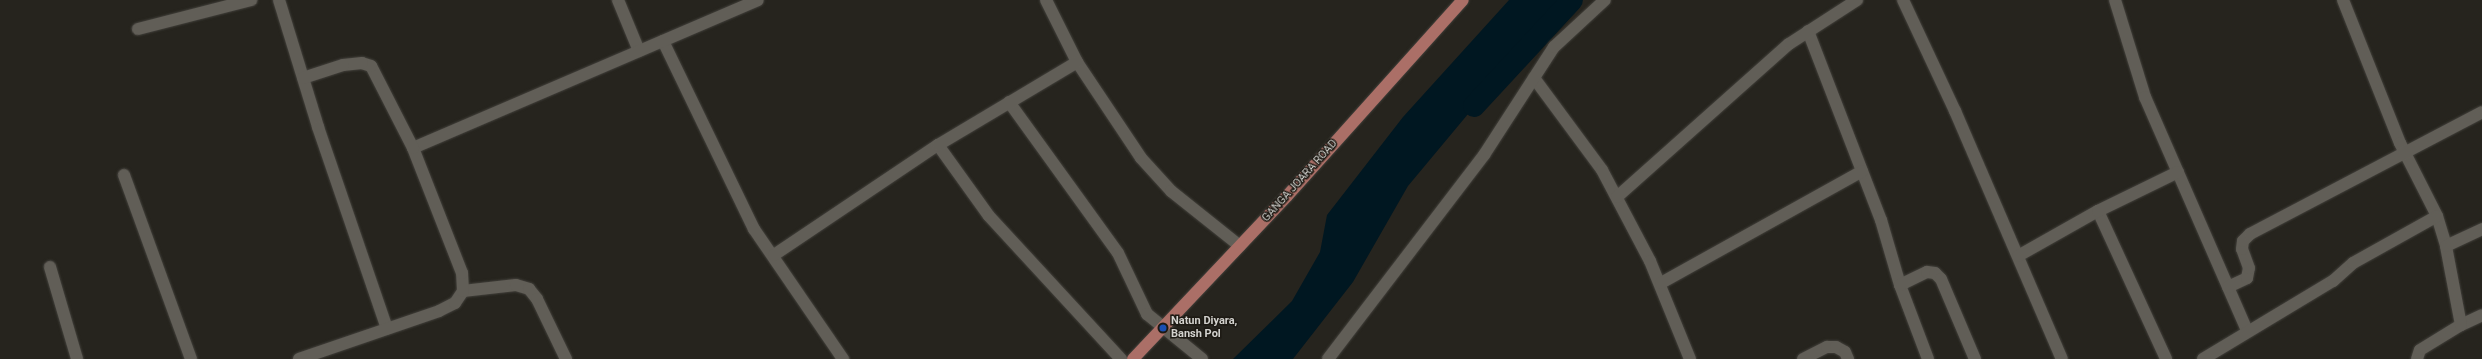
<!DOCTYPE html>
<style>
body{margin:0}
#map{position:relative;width:2482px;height:359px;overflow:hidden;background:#26241e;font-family:Roboto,sans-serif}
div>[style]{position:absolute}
.water>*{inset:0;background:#001721}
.canal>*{height:22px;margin:-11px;padding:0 11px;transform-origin:11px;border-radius:11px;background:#001721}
.roads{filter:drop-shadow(0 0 1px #42403b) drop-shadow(0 0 1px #42403b)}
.minor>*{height:12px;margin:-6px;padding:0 6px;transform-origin:6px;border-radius:6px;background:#615e57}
.major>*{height:12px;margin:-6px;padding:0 6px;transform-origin:6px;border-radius:6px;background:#ab6f67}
.dots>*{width:11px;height:11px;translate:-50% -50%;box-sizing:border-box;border:2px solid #1d1a14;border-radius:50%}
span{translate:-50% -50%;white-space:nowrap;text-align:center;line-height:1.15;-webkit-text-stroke:3px #1d1a14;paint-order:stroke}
.street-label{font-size:11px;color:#d3d2ce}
.poi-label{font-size:11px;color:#d3d2ce;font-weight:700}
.left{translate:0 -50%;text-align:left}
</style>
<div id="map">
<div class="water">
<i style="clip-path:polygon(1509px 0,1563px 0,1408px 186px,1353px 282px,1293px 359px,1233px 359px,1292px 301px,1320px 252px,1327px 215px,1403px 117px)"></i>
</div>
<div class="canal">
<i style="left:1474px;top:106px;width:144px;rotate:-47.2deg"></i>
</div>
<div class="roads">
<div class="minor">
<i style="left:279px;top:0;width:133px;rotate:72.9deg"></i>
<i style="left:318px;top:127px;width:213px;rotate:71.1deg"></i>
<i style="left:618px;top:0;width:55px;rotate:67.6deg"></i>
<i style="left:1046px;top:0;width:69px;rotate:63.4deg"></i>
<i style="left:1077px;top:62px;width:115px;rotate:56.3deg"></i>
<i style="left:1141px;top:158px;width:45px;rotate:47.7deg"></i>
<i style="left:1171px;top:191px;width:88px;rotate:38.6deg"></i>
<i style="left:1903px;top:0;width:123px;rotate:64.9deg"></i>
<i style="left:1955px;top:111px;width:270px;rotate:66.7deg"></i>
<i style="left:2115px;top:0;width:102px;rotate:72.8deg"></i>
<i style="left:2145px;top:97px;width:255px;rotate:66.4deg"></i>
<i style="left:2343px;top:0;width:154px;rotate:68.3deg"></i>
<i style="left:2400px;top:143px;width:82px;rotate:63.1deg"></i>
<i style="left:2437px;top:216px;width:31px;rotate:73deg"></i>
<i style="left:138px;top:29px;width:117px;rotate:-14.4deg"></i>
<i style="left:1808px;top:31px;width:203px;rotate:68.9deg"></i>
<i style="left:1881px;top:220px;width:68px;rotate:73.7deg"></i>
<i style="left:1900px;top:285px;width:79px;rotate:69.3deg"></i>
<i style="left:663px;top:41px;width:209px;rotate:64.2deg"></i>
<i style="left:754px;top:229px;width:158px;rotate:55.6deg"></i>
<i style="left:1534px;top:78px;width:114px;rotate:53.5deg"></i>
<i style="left:1602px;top:170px;width:103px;rotate:62.2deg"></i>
<i style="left:1650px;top:261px;width:106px;rotate:67.8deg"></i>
<i style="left:1009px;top:102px;width:186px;rotate:54.2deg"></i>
<i style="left:1118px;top:253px;width:68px;rotate:64.6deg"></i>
<i style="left:1147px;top:314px;width:71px;rotate:39.3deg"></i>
<i style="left:938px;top:145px;width:87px;rotate:54.3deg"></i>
<i style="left:989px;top:216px;width:195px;rotate:47.3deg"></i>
<i style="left:413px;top:148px;width:375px;rotate:-23.2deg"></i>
<i style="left:124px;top:175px;width:196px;rotate:70deg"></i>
<i style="left:1617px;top:197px;width:230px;rotate:-41.7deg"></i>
<i style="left:1789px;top:44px;width:81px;rotate:-32.9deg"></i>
<i style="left:2098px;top:211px;width:163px;rotate:65.3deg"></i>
<i style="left:774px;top:255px;width:197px;rotate:-33.9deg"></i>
<i style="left:938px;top:145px;width:162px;rotate:-30.8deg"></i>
<i style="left:2018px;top:256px;width:92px;rotate:-29.4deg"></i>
<i style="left:2098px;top:211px;width:89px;rotate:-26deg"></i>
<i style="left:50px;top:267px;width:96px;rotate:73.6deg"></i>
<i style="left:1661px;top:283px;width:230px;rotate:-29.1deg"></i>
<i style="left:1900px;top:285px;width:30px;rotate:-26deg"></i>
<i style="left:1927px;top:272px;width:8px;rotate:7deg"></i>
<i style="left:1935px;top:273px;width:8px;rotate:45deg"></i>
<i style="left:1941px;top:279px;width:87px;rotate:67deg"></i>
<i style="left:2228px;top:287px;width:21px;rotate:-25deg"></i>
<i style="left:2247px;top:278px;width:10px;rotate:-79deg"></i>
<i style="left:2249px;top:268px;width:20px;rotate:-110deg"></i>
<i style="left:2242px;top:249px;width:8px;rotate:-83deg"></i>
<i style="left:2243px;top:241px;width:10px;rotate:-45deg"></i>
<i style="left:2250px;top:234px;width:262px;rotate:-27.7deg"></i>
<i style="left:463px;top:291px;width:53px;rotate:-6.5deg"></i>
<i style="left:516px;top:285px;width:14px;rotate:17deg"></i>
<i style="left:529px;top:289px;width:13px;rotate:51deg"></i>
<i style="left:537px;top:299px;width:67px;rotate:64.2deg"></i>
<i style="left:2461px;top:325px;width:23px;rotate:-25deg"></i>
<i style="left:299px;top:359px;width:148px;rotate:-18.9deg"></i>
<i style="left:439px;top:311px;width:18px;rotate:-27deg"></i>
<i style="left:455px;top:303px;width:14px;rotate:-56deg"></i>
<i style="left:463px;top:291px;width:18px;rotate:-93deg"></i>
<i style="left:462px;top:273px;width:134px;rotate:-111.4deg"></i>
<i style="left:413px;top:148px;width:92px;rotate:-117.1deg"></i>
<i style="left:371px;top:66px;width:9px;rotate:-162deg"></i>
<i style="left:362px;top:63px;width:19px;rotate:174deg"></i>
<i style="left:343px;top:65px;width:42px;rotate:162deg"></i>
<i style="left:1328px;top:359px;width:257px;rotate:-52.6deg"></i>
<i style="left:1484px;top:155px;width:129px;rotate:-57.1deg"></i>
<i style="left:1554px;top:47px;width:69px;rotate:-42.7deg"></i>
<i style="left:1803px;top:359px;width:27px;rotate:-27deg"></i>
<i style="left:1827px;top:347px;width:9px"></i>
<i style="left:1836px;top:347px;width:10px;rotate:29deg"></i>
<i style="left:1845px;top:352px;width:8px;rotate:67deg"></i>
<i style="left:2203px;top:359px;width:152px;rotate:-31deg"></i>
<i style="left:2333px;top:281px;width:27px;rotate:-42deg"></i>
<i style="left:2353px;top:263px;width:96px;rotate:-29.2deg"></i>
<i style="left:2417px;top:359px;width:9px;rotate:-72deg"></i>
<i style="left:2420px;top:350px;width:48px;rotate:-31.4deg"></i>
<i style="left:2461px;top:325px;width:80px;rotate:-100.8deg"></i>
<i style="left:2446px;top:246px;width:40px;rotate:-25deg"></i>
</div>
<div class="major">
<i style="left:1133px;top:359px;width:224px;rotate:-46.6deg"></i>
<i style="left:1287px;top:196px;width:263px;rotate:-48.1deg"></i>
</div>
</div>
<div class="dots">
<i style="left:1163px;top:328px;background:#1a4fb4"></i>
</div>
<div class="street-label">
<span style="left:1300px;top:181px;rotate:-48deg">GANGA JOARA ROAD</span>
</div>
<div class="poi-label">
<span class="left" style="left:1171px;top:328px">Natun Diyara,<br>Bansh Pol</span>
</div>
</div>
